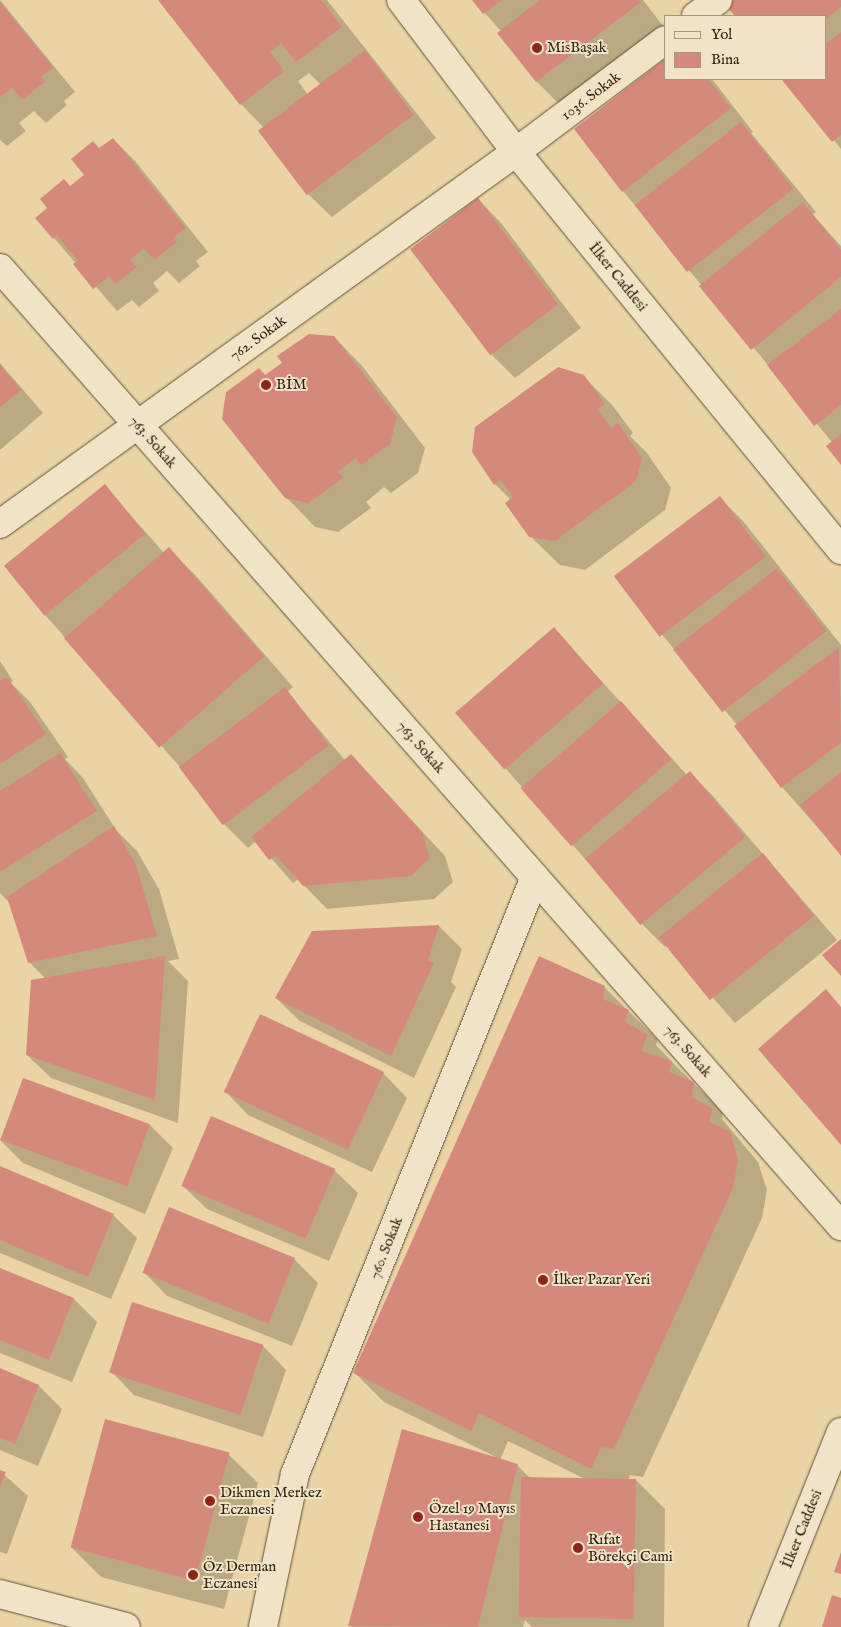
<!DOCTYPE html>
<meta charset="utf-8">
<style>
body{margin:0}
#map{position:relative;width:841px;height:1627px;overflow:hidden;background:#ead4a6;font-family:"IM FELL English",serif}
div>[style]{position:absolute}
.shadow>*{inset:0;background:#0003}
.building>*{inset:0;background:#d5897d;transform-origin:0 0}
.roads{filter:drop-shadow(0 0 1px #604e3a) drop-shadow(0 0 1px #604e3a)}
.minor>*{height:28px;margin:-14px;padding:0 14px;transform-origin:14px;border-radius:14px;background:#f1e3c5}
.dots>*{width:14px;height:14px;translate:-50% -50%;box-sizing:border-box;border:2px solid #f1e3c5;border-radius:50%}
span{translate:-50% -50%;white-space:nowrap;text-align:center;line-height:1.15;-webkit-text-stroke:4px #f1e3c5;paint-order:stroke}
.poi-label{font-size:15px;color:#322216}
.left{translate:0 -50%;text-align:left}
.street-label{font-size:15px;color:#322216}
.legend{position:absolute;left:664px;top:15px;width:162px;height:65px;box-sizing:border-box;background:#f1e3c5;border:1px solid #a5967f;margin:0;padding:6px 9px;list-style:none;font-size:15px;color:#322216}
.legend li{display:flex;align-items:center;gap:10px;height:25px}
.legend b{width:25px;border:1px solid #a5967f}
</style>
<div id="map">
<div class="shadow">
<i style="clip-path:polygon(0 0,75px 92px,64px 101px,67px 105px,46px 123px,34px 111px,19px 123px,26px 131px,7px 146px,0 140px)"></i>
<i style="clip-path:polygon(evenodd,160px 0,327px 0,436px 138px,332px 217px,308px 194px,260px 130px,264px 128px,241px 104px,160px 0,309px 73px,321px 85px,308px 95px,298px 81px,309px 73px)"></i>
<i style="clip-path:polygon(473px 0,643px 0,663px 26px,560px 105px,537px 82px,499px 33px,501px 31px)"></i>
<i style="clip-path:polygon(736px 0,841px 0,841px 149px,784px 80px,825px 79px,825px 16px,736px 16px,728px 6px)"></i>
<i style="clip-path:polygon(665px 79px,712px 79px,753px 132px,751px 133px,816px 212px,813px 215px,841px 246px,841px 463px,832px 442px,623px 191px)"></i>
<i style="clip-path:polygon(113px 139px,136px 162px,208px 252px,196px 261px,200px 266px,179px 283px,167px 271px,153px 283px,159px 291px,139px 307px,132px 300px,117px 311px,54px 238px,70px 187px,86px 175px,100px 150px)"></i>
<i style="clip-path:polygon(478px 199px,501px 223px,581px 328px,515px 378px,491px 354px,412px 249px)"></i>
<i style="clip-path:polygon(334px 337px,363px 367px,425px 448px,418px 473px,391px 493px,384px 487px,366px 502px,371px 508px,338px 532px,315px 527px,286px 497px,266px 377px,283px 363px)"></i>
<i style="clip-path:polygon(0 363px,43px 413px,0 450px)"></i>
<i style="clip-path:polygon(583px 376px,613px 406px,633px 433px,630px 436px,647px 453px,671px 488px,665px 510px,585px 570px,560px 565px,530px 536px,511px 500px,495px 484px)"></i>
<i style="clip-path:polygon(105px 486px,164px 553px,169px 549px,198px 578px,293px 687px,287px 692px,345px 760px,351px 755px,445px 856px,453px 882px,434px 899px,327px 909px,298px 879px,293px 883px,256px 841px,248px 848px,225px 825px,181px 768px,45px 615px)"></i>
<i style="clip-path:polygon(720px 498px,743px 521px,841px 645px,841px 854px,782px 787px,738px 726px,615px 578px)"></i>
<i style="clip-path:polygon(554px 629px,687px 775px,690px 773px,713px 796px,837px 940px,735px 1023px,667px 945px,665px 947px,642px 924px,456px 712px)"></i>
<i style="clip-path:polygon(0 661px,13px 681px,11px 683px,30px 702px,68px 757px,65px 759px,83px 778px,116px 830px,137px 851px,159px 889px,179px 959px,168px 961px,188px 981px,178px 1123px,51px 1078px,27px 1055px,46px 979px,29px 962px,10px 903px,0 893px)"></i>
<i style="clip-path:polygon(439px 926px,462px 949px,451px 982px,456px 987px,414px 1078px,300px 1021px,276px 998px,312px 932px)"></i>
<i style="clip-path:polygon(evenodd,604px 987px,658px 1040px,656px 1045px,676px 1066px,723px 1112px,722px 1119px,758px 1162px,767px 1190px,762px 1218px,643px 1477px,630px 1475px,628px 1480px,636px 1480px,665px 1509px,664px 1627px,532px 1627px,525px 1620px,523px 1627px,351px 1627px,496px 1457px,384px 1402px,355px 1373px,604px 987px,508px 1441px,585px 1479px,531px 1479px,517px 1465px,500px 1460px,508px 1441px)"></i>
<i style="clip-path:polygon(260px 1016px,384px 1074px,407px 1098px,372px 1172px,248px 1115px,225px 1091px)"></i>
<i style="clip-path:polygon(24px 1080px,150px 1125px,173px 1148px,145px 1214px,23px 1163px,0 1140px)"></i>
<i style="clip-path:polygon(0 1167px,113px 1215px,137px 1238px,111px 1299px,0 1253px)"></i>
<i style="clip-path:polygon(334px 1170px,358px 1193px,329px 1261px,207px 1209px,183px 1186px)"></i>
<i style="clip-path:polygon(294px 1259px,318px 1283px,292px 1346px,167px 1296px,144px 1272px)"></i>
<i style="clip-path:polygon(0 1269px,74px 1299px,97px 1322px,72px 1382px,0 1353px)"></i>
<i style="clip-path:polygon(263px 1346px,286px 1370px,263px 1437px,134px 1395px,111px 1371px)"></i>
<i style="clip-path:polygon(0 1369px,39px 1386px,62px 1409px,38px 1466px,0 1450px)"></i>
<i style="clip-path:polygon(228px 1454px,258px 1483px,224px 1609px,101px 1577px,72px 1548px)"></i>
<i style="clip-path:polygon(0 1471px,28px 1496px,7px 1554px,0 1552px)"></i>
</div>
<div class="building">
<i style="clip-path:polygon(158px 0,321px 0,342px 27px,296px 62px,281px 43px,270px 52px,284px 71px,240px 105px)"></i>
<i style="clip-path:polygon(472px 0,502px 0,483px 14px)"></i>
<i style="clip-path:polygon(540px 0,639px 0,641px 2px,536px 82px,497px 33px)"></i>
<i style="clip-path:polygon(734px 0,841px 0,841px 7px,825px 20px,825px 16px,735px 16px,726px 6px)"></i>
<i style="clip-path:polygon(0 2px,53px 68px,41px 77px,45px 82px,22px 100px,12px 88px,0 97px)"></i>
<i style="clip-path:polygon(841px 32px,841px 135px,832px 142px,782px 80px,825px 79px,825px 45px)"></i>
<i style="left:365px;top:50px;width:81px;height:134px;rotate:53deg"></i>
<i style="clip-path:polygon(665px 59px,665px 79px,708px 79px,731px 108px,622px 192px,574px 129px)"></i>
<i style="left:741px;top:122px;width:85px;height:135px;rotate:52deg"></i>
<i style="clip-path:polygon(113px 138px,186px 228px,174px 238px,177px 242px,154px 260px,144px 248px,130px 260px,137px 267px,115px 284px,109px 276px,93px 289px,73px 264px,78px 261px,57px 235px,53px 239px,35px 218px,47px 208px,40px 199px,64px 179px,70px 186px,84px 175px,71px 159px,93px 141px,99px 148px)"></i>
<i style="left:478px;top:198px;width:133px;height:85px;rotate:53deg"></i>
<i style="clip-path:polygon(803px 202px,841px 250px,841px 277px,751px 350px,699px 286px)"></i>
<i style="clip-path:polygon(841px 309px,841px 405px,814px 426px,767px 365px)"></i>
<i style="clip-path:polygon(309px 334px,334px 336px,397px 417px,390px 444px,361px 465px,355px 458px,338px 472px,343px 478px,308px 503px,285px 498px,222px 419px,226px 392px,259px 368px,265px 375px,282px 363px,277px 356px)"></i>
<i style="clip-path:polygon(0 365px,21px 390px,0 407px)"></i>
<i style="clip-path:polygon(558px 367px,584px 375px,605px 404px,597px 409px,611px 428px,618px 423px,642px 458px,636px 481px,555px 541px,529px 537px,505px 503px,513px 497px,500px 480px,494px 485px,472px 452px,475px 427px)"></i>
<i style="clip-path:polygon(841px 434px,841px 465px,826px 446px)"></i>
<i style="left:105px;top:484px;width:64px;height:130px;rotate:51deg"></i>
<i style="left:720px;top:496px;width:76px;height:133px;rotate:53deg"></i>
<i style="left:169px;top:547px;width:145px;height:139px;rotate:49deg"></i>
<i style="left:777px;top:568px;width:80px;height:132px;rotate:52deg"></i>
<i style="left:554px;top:627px;width:75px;height:131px;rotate:49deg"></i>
<i style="clip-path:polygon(839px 647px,841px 743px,781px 788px,734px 726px)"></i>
<i style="clip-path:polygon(7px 677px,46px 734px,0 764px,0 681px)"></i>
<i style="left:285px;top:687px;width:73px;height:133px;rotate:53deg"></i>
<i style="left:621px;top:701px;width:77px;height:133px;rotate:49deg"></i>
<i style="clip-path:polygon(60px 753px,97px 811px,0 872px,0 791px)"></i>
<i style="clip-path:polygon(351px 754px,422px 832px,430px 858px,411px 876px,303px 886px,276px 855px,269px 860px,251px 837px)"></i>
<i style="left:690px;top:771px;width:86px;height:137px;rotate:50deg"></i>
<i style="clip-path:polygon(841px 772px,841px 856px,800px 805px)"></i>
<i style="clip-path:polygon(114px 826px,136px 865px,157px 936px,28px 963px,7px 897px)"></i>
<i style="left:763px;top:853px;width:81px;height:134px;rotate:51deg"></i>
<i style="clip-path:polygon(439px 925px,428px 960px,434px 963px,391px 1056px,275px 998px,312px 931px)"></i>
<i style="clip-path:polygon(841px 939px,841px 976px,822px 955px)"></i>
<i style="clip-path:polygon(165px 956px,155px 1100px,26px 1055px,31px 980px)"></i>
<i style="clip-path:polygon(539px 956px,605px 986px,603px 999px,629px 1010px,625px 1022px,648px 1035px,641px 1051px,672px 1061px,669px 1072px,694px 1082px,692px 1097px,713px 1109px,709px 1122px,730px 1131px,738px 1160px,733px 1188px,614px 1449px,601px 1447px,591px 1469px,479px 1413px,471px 1431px,353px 1373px)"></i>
<i style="clip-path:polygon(826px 989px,841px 1007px,841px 1145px,758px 1049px)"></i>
<i style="left:260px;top:1014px;width:137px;height:86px;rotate:25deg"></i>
<i style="left:23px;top:1078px;width:135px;height:66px;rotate:20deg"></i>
<i style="left:211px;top:1116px;width:135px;height:76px;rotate:23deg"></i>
<i style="clip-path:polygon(0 1166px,114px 1214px,88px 1277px,0 1240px)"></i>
<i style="left:169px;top:1207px;width:136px;height:71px;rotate:22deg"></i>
<i style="clip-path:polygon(0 1268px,74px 1298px,49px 1360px,0 1340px)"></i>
<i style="left:132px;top:1302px;width:138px;height:74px;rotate:18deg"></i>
<i style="clip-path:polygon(0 1368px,39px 1385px,15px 1444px,0 1438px)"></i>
<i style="left:105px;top:1419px;width:129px;height:133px;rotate:15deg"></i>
<i style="clip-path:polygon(402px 1429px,518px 1464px,478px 1627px,348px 1626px)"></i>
<i style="clip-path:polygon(0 1470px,6px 1472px,0 1487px)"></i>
<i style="left:521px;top:1477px;width:115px;height:140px;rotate:1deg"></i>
<i style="clip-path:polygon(841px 1552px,841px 1574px,834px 1572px)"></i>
<i style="clip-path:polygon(832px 1595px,841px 1598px,841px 1627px,822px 1627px)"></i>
</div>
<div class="roads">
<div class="minor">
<i style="left:401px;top:0;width:191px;rotate:52.9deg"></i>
<i style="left:516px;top:152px;width:514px;rotate:50.77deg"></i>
<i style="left:696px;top:16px;width:27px;rotate:-36deg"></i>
<i style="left:0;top:268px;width:1275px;rotate:48.72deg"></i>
<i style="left:0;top:524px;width:636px;rotate:-35.79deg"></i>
<i style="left:516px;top:152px;width:186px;rotate:-36.9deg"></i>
<i style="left:0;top:1594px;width:130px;rotate:14.7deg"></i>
<i style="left:263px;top:1627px;width:156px;rotate:-78.2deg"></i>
<i style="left:295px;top:1474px;width:643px;rotate:-68.1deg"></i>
<i style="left:763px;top:1627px;width:210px;rotate:-68.2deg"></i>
</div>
</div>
<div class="dots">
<i style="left:537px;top:48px;background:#8f2418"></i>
<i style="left:266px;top:385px;background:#8f2418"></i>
<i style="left:543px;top:1280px;background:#8f2418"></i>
<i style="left:210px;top:1501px;background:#8f2418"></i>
<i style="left:418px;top:1517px;background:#8f2418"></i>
<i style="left:578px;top:1548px;background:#8f2418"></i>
<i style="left:193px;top:1575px;background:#8f2418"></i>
</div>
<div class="poi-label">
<span class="left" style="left:547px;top:48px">MisBaşak</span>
<span class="left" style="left:276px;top:385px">BİM</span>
<span class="left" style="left:553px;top:1280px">İlker Pazar Yeri</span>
<span class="left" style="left:220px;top:1501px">Dikmen Merkez<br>Eczanesi</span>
<span class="left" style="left:429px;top:1517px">Özel 19 Mayıs<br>Hastanesi</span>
<span class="left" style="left:588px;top:1548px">Rıfat<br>Börekçi Cami</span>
<span class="left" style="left:203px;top:1575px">Öz Derman<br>Eczanesi</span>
</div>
<div class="street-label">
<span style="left:591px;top:96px;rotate:-37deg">1036. Sokak</span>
<span style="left:618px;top:277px;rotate:51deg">İlker Caddesi</span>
<span style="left:258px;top:338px;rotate:-36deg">762. Sokak</span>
<span style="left:153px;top:442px;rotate:49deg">763. Sokak</span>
<span style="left:421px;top:747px;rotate:49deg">763. Sokak</span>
<span style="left:688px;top:1051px;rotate:49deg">763. Sokak</span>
<span style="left:386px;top:1248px;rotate:-68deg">760. Sokak</span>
<span style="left:802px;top:1529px;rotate:-68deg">İlker Caddesi</span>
</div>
<ul class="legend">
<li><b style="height:6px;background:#f1e3c5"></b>Yol</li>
<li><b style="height:14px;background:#d5897d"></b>Bina</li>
</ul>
</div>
